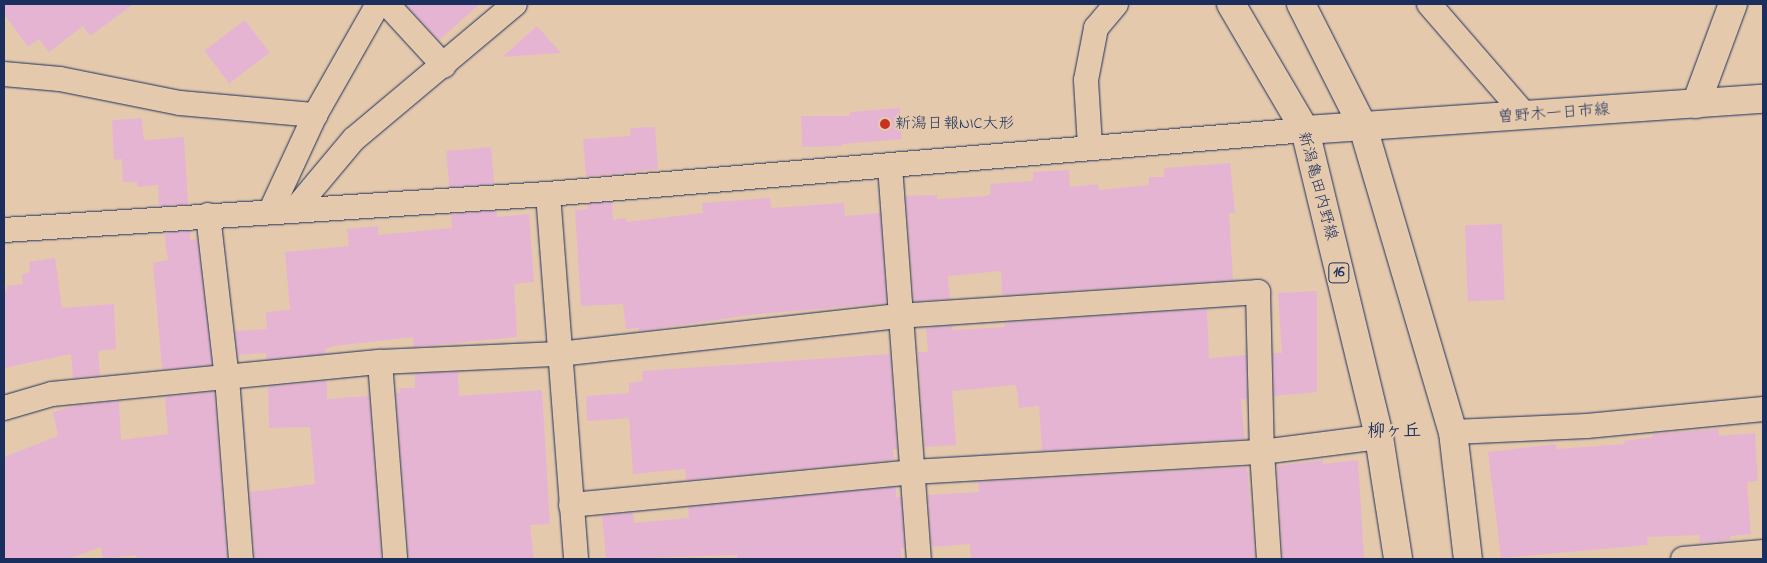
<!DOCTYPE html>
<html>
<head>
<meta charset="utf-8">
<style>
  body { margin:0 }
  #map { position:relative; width:1767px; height:563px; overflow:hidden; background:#e5c9ac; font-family:"Indie Flower","Klee One",sans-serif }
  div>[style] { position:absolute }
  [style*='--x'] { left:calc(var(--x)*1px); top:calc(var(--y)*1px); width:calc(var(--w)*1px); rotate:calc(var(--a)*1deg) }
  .building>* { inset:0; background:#e6b4d3; transform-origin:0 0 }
  .roads { filter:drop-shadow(0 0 1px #1b2f5e) drop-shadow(0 0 1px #1b2f5e) }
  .street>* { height:24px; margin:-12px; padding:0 12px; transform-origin:12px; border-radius:12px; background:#e5c9ac }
  .secondary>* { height:28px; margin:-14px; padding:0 14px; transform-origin:14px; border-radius:14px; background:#e5c9ac }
  .primary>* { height:28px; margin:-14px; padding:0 14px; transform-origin:14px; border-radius:14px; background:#e5c9ac }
  .dots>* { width:14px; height:14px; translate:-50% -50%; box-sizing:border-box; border:2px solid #e5c9ac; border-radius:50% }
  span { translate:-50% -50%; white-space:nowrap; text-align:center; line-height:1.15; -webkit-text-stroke:4px #e5c9ac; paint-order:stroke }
  .shield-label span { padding:1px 4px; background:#e5c9ac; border:1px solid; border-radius:4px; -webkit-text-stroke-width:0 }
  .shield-label { font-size:15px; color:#1b2f5e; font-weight:700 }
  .street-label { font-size:16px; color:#1b2f5e }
  .poi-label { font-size:16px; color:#1b2f5e }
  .left { translate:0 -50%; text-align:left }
  .neighbourhood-label { font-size:18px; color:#1b2f5e; font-weight:700 }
  .frame { position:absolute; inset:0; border:5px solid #1b2f5e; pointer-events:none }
</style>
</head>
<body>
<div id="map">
  <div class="building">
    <div style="clip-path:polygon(4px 4px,134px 4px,90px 36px,83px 26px,49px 52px,39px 39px,28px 47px,4px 14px)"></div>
    <div style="clip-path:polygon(405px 4px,480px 4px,439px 40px)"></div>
    <div style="left:245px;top:20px;width:41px;height:51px;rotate:53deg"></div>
    <div style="clip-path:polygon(537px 26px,561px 53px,502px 57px)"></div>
    <div style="clip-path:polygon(900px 108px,902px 139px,842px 144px,842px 146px,802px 147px,801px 116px,850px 116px,850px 112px)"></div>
    <div style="clip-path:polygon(142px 118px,144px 140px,184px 137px,188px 204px,159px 206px,158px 185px,137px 187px,137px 182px,123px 182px,122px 159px,114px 160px,112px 120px)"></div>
    <div style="clip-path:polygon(655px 127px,658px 169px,586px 177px,583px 139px,631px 136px,630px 128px)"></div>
    <div style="left:491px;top:147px;width:37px;height:45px;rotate:85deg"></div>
    <div style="clip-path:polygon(1230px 163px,1235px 213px,1229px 213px,1233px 280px,1002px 295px,1001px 271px,948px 276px,950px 299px,914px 301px,906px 196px,937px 195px,937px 199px,985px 196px,991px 194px,990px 184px,1033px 181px,1033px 172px,1069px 170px,1070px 187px,1098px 184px,1099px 190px,1149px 185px,1149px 177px,1164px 177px,1164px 168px)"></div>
    <div style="clip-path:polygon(770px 198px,771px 208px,844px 203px,845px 216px,880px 213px,886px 303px,751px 315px,639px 331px,639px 328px,626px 329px,623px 304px,581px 306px,575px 210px,588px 209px,588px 204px,612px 202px,613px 220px,626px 218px,626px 222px,703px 213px,702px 203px)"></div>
    <div style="clip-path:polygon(497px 211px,497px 217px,529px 214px,534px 282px,514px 284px,517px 337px,414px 347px,413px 337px,335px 346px,325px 349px,326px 354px,266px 359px,266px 353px,238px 355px,235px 331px,267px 329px,266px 312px,290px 310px,285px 252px,349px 246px,347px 229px,378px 226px,378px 235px,452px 228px,451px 214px)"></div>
    <div style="left:1502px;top:224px;width:76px;height:37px;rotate:88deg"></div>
    <div style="clip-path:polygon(190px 231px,190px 240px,197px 239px,212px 365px,162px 369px,153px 263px,168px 260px,164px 233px)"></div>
    <div style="clip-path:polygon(55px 258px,62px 308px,114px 304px,116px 349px,98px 351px,100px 375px,73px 378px,71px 354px,4px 368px,4px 292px,7px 291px,7px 286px,23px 284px,22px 274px,30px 272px,29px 262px)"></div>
    <div style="clip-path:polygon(1317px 291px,1317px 392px,1274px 396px,1273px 353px,1282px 353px,1278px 293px)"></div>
    <div style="clip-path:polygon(1207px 309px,1209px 358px,1246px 355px,1247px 399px,1241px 400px,1245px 439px,1042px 451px,1039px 406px,1019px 408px,1016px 385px,952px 391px,956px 445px,925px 447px,918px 352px,928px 352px,926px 328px,952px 326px,953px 330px,1005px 327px,1004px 323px)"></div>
    <div style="clip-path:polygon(890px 354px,897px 449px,893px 449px,894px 460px,686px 480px,685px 469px,633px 474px,629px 418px,587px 421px,586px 396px,629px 393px,629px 383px,643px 381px,642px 371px)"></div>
    <div style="clip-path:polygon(458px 372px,459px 396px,542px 390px,550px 524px,530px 525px,534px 559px,409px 559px,396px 393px,400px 393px,399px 388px,415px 388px,415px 374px)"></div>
    <div style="clip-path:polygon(327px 381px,327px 399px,369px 396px,381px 559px,255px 559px,250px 492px,315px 484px,310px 427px,269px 428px,268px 387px)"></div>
    <div style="clip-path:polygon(214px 392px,227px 559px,136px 559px,136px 555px,103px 559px,101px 547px,68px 559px,4px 559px,4px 457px,58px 436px,53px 412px,75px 406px,119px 401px,121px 440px,168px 434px,165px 397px)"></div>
    <div style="clip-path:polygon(1718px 429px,1719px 436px,1755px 433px,1758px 481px,1747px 482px,1751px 534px,1730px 536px,1730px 540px,1700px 543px,1699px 535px,1647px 537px,1648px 545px,1501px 558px,1488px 452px,1556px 444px,1557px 449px,1625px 444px,1624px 441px,1653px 437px,1652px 434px)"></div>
    <div style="clip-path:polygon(1323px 460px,1323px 464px,1358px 460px,1364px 559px,1283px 559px,1277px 466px)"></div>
    <div style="clip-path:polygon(1247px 467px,1255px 559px,971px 559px,970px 544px,932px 547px,928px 495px,979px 492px,978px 482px)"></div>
    <div style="clip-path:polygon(896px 487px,896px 497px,901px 497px,904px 548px,901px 548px,902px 559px,737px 559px,737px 555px,606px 559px,602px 516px,633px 513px,634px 523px,689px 518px,688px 507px)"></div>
  </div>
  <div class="roads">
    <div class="street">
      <div style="--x:387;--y:4;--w:84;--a:47.4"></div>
      <div style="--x:1429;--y:4;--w:148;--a:49.1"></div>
      <div style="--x:4;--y:74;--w:56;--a:5.1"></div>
      <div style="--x:60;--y:79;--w:122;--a:11.3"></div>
      <div style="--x:180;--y:103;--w:136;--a:5.1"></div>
      <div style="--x:1090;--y:146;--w:66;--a:-93.5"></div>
      <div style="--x:1086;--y:80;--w:53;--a:-79.1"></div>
      <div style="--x:1096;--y:28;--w:31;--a:-50"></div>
      <div style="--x:890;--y:166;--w:394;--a:85.8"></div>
      <div style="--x:548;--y:194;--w:366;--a:85.6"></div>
      <div style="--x:296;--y:208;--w:90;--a:-50"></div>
      <div style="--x:354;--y:139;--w:210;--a:-40"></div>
      <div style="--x:271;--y:210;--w:105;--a:-65.1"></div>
      <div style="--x:315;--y:115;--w:128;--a:-60.4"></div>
      <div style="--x:208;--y:215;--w:164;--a:83.4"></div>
      <div style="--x:227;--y:378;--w:182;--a:85.6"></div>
      <div style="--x:4;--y:230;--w:545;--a:-3.79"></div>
      <div style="--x:548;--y:194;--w:760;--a:-4.83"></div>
      <div style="--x:380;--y:362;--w:198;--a:85.6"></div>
      <div style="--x:4;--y:408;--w:50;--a:-16.3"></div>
      <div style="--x:52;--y:394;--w:330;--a:-5.6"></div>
      <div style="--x:380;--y:362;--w:179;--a:-2.6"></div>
      <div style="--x:559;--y:354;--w:341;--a:-6.4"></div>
      <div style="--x:898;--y:316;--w:361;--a:-3.8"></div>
      <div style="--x:1258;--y:292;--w:160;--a:88.6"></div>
      <div style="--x:1262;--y:452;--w:107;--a:86.3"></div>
      <div style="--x:1453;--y:432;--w:134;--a:-2.6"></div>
      <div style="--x:1587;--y:426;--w:177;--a:-5.5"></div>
      <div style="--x:571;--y:505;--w:343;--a:-5.5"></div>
      <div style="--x:912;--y:472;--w:351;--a:-3.3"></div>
      <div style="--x:1262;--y:452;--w:118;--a:-7.3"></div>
      <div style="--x:1683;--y:559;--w:80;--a:-5"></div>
    </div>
    <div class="secondary">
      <div style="--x:1696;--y:104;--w:107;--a:-69.7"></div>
      <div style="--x:1305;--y:130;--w:459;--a:-3.9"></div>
    </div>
    <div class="primary">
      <div style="--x:1231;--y:4;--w:146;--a:59.6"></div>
      <div style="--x:1305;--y:130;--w:316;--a:76.4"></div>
      <div style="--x:1379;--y:437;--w:123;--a:81.1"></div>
      <div style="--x:1301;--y:4;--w:138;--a:63.2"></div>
      <div style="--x:1363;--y:127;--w:318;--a:73.6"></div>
      <div style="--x:1453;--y:432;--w:128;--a:83.3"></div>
    </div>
  </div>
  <div class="dots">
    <div style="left:885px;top:124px;background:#c8321e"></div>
  </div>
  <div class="shield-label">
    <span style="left:1339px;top:273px">16</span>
  </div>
  <div class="street-label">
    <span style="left:1554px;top:114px;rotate:-4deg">曽野木一日市線</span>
    <span style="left:1317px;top:186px;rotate:75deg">新潟亀田内野線</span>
  </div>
  <div class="poi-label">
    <span class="left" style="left:895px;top:124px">新潟日報NIC大形</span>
  </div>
  <div class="neighbourhood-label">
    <span style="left:1394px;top:432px">柳ヶ丘</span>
  </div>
  <div class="frame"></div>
</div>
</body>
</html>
